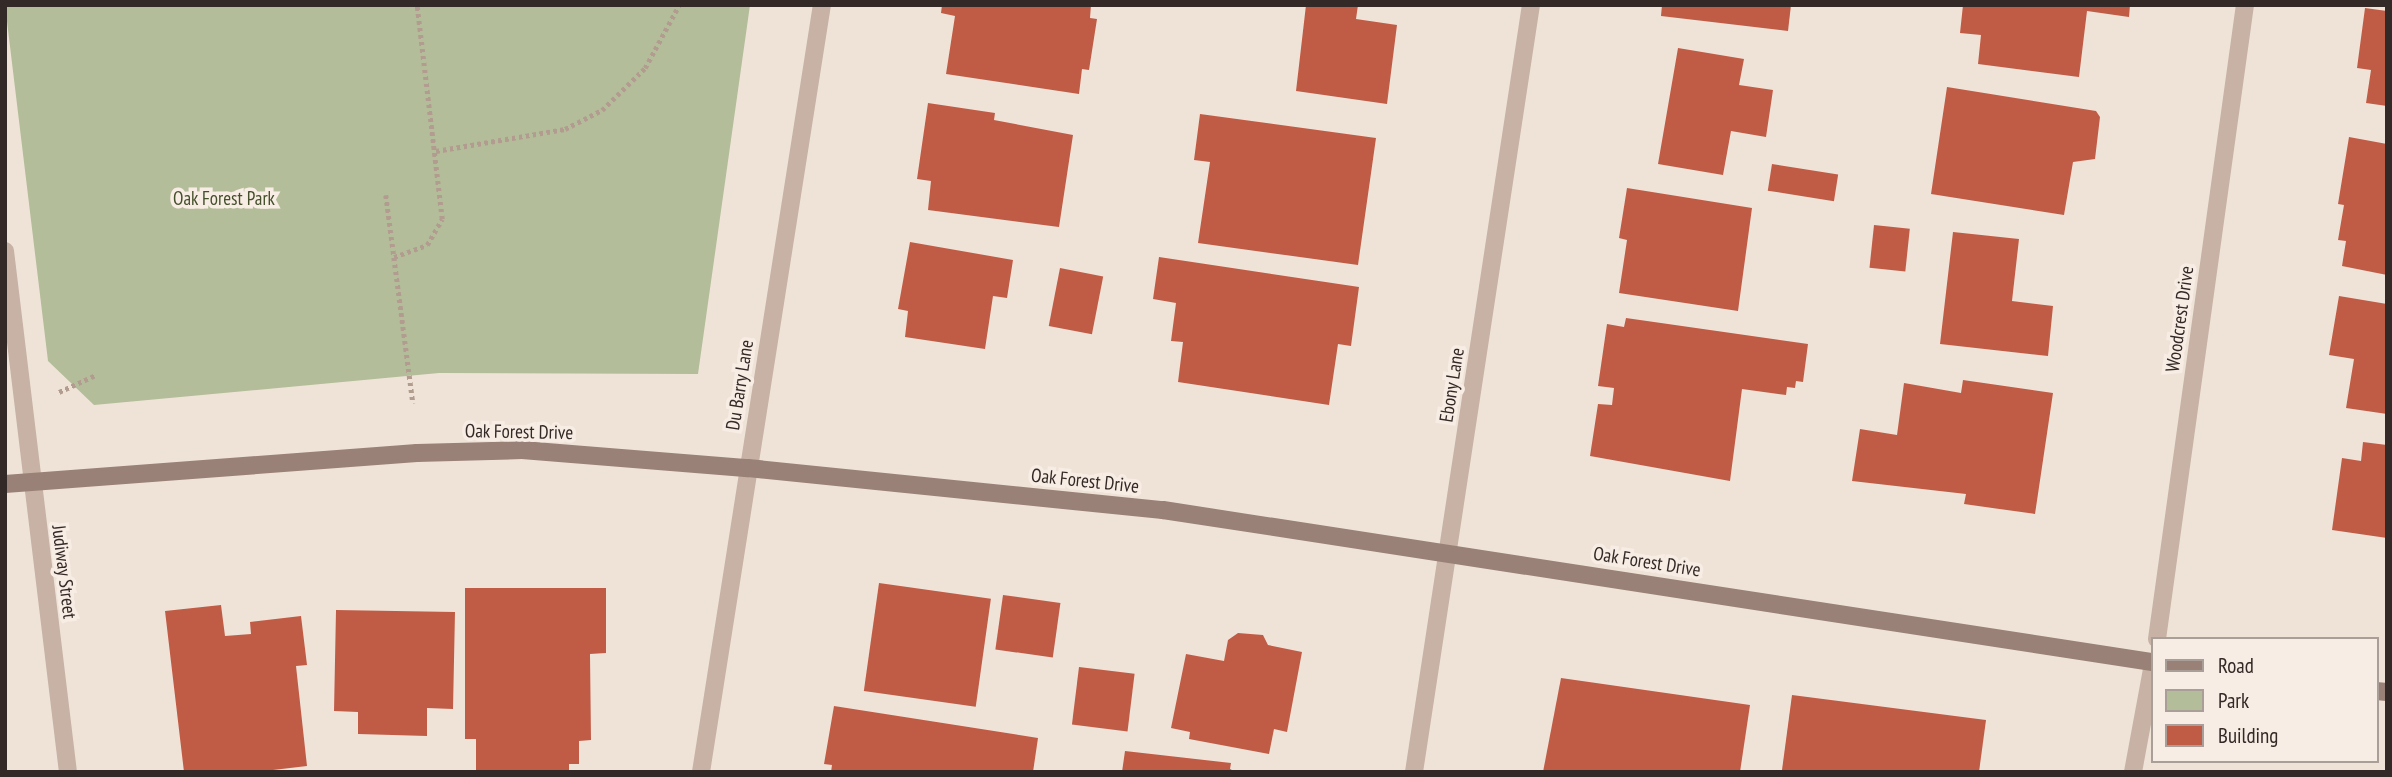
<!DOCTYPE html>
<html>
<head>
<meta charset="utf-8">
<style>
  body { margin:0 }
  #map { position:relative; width:2392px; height:777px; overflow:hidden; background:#efe3d8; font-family:"PT Sans Narrow",sans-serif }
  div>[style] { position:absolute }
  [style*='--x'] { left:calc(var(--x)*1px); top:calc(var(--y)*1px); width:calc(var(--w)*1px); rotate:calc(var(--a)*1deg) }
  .green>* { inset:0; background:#b3bd99 }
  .building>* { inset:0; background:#c05c46; transform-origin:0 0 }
  .path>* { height:4.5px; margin-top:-2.25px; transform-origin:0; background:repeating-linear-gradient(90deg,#b29c8f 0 3.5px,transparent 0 7px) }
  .street>* { height:18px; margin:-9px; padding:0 9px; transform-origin:9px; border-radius:9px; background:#c7b2a5 }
  .secondary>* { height:18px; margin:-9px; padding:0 9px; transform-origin:9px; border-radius:9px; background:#9a8177 }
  span { translate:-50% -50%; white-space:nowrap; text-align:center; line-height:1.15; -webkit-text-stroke:7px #f8ede4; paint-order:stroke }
  .park-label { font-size:19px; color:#44502b }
  .street-label { font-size:19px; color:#332926 }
  .frame { position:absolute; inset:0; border:7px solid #332926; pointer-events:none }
  .legend { position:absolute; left:2151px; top:637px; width:228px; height:126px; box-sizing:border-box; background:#f8ede4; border:2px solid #a99f98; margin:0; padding:9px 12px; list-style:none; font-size:21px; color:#332926 }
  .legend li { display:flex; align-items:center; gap:14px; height:35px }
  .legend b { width:35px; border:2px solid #a99f98 }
</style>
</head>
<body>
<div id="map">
  <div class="green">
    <div style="clip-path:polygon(5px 5px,750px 5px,698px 374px,439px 373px,94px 405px,48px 361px)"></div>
  </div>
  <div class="building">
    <div style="clip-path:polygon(942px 5px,1091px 5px,1090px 18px,1097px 19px,1089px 70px,1082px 69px,1079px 94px,946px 74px,955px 16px,941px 13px)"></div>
    <div style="clip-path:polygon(1306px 5px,1358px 5px,1356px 19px,1397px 25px,1387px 104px,1296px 91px)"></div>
    <div style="clip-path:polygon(1662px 5px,1791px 5px,1788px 31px,1661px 16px)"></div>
    <div style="clip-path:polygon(1963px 5px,2130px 5px,2129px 17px,2087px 11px,2079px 77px,1978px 64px,1981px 35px,1960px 33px)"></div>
    <div style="clip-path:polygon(2365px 8px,2387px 11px,2387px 106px,2366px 103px,2371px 70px,2357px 68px)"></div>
    <div style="clip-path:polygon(1678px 48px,1744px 59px,1739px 85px,1773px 90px,1766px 137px,1731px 131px,1723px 175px,1658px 164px)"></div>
    <div style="clip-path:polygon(1947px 87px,2096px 111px,2100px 117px,2095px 159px,2073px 162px,2064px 215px,1931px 194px)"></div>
    <div style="clip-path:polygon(928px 103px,995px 113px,994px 120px,1073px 135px,1059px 227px,928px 210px,931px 181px,917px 179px)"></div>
    <div style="clip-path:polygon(1200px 114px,1376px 138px,1358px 265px,1198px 243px,1210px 162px,1194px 160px)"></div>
    <div style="clip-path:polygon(2349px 137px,2387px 144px,2387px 275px,2342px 266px,2346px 241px,2338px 240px,2344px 205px,2338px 204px)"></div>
    <div style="left:1772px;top:164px;width:67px;height:27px;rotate:9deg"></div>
    <div style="clip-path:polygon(1627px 188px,1752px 208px,1738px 311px,1619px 293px,1627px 240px,1619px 238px)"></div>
    <div style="left:1874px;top:225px;width:36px;height:43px;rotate:6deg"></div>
    <div style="clip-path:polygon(1953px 232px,2019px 239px,2012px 301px,2053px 306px,2048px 356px,1940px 344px)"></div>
    <div style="clip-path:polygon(910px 242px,1013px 260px,1007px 298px,993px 296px,985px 349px,905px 337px,908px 311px,898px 309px)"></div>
    <div style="clip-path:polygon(1159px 257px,1359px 287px,1351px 346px,1338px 344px,1329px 405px,1178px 382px,1183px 342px,1171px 341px,1176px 303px,1153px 299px)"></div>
    <div style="left:1060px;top:268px;width:44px;height:59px;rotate:11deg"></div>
    <div style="clip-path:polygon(2339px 296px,2387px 304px,2387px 414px,2346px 408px,2354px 359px,2329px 355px)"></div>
    <div style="clip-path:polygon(1626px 318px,1808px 344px,1803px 382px,1796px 381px,1795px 388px,1787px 387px,1786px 395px,1742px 389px,1730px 481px,1590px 456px,1598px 404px,1612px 405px,1614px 388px,1598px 386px,1607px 324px,1624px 327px)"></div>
    <div style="clip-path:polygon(1963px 380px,2053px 393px,2035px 514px,1964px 504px,1966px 494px,1852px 481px,1860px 429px,1897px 435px,1904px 383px,1961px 393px)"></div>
    <div style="clip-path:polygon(2363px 442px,2387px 445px,2387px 538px,2332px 530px,2342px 458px,2361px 461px)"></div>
    <div style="left:879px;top:583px;width:113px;height:109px;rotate:8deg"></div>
    <div style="clip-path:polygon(465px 588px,606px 588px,606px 653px,590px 654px,591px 740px,579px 741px,579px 764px,569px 764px,569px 772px,476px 772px,476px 739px,465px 739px)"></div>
    <div style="left:1003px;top:595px;width:58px;height:55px;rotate:8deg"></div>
    <div style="clip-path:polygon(221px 605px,225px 636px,251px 634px,250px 622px,301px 616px,307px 665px,296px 666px,307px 766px,256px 772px,184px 772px,165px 611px)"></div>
    <div style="clip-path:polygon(336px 610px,455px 612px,453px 709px,427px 708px,427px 736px,358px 734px,358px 712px,334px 711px)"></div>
    <div style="clip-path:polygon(1238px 633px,1263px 635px,1268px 645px,1302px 652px,1287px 732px,1274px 729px,1269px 754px,1189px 739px,1190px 732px,1171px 728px,1186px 654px,1224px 661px,1228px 640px)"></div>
    <div style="left:1079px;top:667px;width:56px;height:58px;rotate:7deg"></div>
    <div style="clip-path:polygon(1561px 678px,1750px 705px,1740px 772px,1543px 772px)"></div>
    <div style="clip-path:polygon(1792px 695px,1986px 720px,1979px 772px,1782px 770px)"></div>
    <div style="clip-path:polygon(834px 706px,1038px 738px,1033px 772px,831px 772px,832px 765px,824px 764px)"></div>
    <div style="clip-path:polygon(1125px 751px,1231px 763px,1230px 769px,1236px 772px,1122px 772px)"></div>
  </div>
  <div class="path">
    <div style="--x:436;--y:151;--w:131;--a:-9.7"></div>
    <div style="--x:565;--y:129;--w:42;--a:-27.2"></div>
    <div style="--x:602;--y:110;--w:60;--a:-44.3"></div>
    <div style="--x:645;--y:68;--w:72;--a:-61.6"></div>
    <div style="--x:386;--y:195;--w:210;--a:82.6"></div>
    <div style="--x:394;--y:257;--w:35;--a:-20"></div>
    <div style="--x:427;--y:245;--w:30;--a:-60"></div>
    <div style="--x:442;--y:219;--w:215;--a:-96.7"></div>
    <div style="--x:59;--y:392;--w:41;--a:-24.7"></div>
  </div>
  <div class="street">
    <div style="--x:5;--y:251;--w:525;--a:83.11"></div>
    <div style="--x:2157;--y:639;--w:640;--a:-82.1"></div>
    <div style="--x:701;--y:772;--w:776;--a:-81.04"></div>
    <div style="--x:1414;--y:772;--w:776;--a:-81.33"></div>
    <div style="--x:2133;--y:772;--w:105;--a:-79.5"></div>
  </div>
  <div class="secondary">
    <div style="--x:5;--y:484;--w:413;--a:-4.3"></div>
    <div style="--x:417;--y:453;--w:105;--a:-1.6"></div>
    <div style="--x:522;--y:450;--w:227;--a:4.6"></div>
    <div style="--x:748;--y:468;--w:417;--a:5.8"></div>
    <div style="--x:1163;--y:510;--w:1001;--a:8.74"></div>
    <div style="--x:2376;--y:691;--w:11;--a:5"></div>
  </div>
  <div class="park-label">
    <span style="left:224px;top:199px">Oak Forest Park</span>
  </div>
  <div class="street-label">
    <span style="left:2180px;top:319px;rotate:-82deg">Woodcrest Drive</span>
    <span style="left:740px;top:385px;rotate:-81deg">Du Barry Lane</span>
    <span style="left:1452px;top:385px;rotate:-81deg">Ebony Lane</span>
    <span style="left:519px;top:432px;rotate:1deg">Oak Forest Drive</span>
    <span style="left:1085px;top:481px;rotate:6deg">Oak Forest Drive</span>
    <span style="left:1647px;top:562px;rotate:9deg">Oak Forest Drive</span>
    <span style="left:64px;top:572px;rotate:83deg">Judiway Street</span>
  </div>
  <div class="frame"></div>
  <ul class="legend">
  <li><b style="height:9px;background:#9a8177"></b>Road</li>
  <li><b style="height:19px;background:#b3bd99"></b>Park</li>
  <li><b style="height:19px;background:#c05c46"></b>Building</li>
  </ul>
</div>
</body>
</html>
